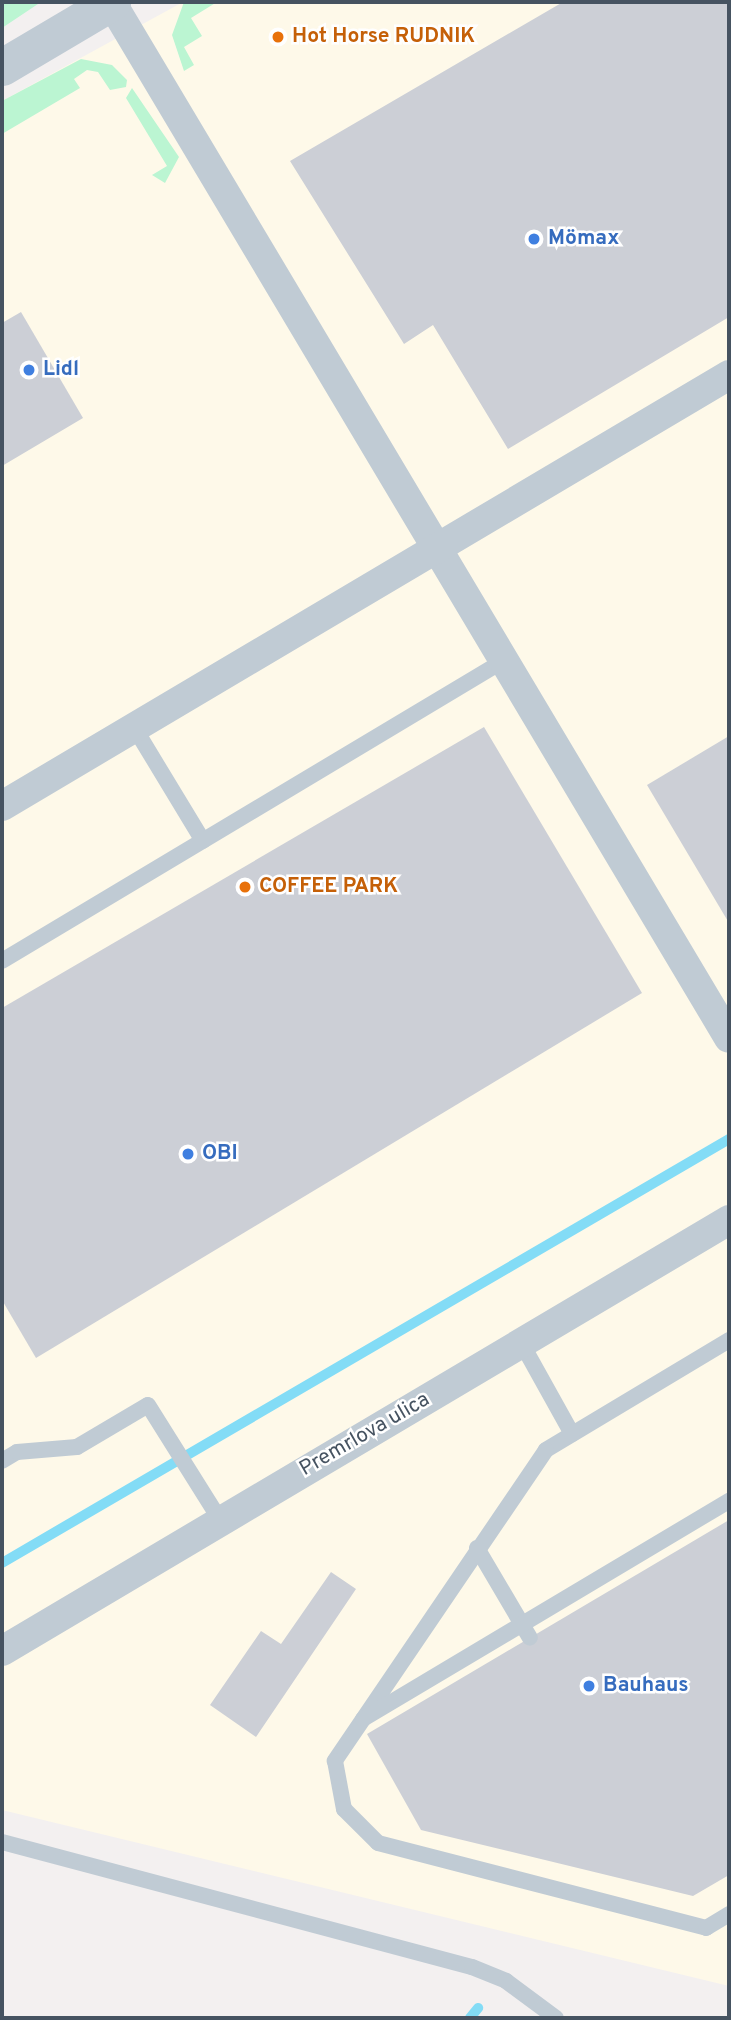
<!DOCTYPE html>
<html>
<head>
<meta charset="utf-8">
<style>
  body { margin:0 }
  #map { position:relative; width:731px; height:2020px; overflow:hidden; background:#f3f0f0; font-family:Overpass,sans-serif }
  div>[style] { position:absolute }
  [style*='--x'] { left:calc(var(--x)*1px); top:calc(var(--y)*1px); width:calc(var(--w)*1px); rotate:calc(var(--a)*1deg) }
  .commercial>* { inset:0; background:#fef9e9 }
  .green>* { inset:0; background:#bbf5d2 }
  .stream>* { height:10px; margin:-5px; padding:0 5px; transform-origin:5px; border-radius:5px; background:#83dcf6 }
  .building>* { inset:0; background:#cccfd6 }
  .service>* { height:16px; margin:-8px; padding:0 8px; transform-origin:8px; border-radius:8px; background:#c0cbd4 }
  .minor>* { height:30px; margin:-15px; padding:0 15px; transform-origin:15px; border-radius:15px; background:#c0cbd4 }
  .tertiary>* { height:37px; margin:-18.5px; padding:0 18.5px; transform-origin:18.5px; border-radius:18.5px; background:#c0cbd4 }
  .dots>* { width:19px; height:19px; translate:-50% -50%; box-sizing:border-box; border:4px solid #fff; border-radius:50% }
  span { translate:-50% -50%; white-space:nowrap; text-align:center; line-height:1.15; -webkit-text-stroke:5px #fff; paint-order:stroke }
  .food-label { font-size:21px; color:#c56008; font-weight:700 }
  .left { translate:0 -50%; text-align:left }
  .shop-label { font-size:21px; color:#366cbe; font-weight:700 }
  .street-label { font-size:21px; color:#465361 }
  .frame { position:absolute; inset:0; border:4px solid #465361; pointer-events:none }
</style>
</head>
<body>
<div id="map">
  <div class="commercial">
    <div style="clip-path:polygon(183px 2px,729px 2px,729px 1986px,2px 1810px,2px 101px)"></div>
  </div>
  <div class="green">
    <div style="clip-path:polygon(2px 2px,41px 2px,2px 28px)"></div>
    <div style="clip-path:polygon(184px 2px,217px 2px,191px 18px,202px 36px,184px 47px,194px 65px,184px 71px,172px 35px)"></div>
    <div style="clip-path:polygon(81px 59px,112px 65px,127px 80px,126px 87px,110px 90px,98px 72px,87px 70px,74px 79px,80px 88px,2px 134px,2px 101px)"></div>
    <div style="clip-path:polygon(132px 88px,179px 157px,165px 183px,152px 175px,167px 166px,126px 98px)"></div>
  </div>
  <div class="stream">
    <div style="--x:2;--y:1563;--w:842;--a:-30.25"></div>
    <div style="--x:470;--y:2018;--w:13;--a:-51"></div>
  </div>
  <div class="building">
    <div style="clip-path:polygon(563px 2px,729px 2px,729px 317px,508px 449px,433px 325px,404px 344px,290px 161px)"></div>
    <div style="clip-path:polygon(21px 312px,83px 418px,2px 466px,2px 323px)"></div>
    <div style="clip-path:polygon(484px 727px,642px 993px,36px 1358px,2px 1300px,2px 1008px)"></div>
    <div style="clip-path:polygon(729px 736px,729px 923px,647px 785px)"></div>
    <div style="clip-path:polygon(729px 1520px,729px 1875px,693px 1896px,421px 1830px,367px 1734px)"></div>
    <div style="clip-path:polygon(331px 1572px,356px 1589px,256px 1737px,210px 1705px,261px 1631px,281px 1644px)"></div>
  </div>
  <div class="service">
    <div style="--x:134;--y:727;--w:133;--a:58.8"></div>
    <div style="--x:2;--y:961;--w:584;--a:-30.91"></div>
    <div style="--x:729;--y:1340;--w:214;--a:149"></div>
    <div style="--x:546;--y:1450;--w:376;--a:124.2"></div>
    <div style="--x:335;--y:1761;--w:49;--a:79.4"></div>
    <div style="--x:344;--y:1809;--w:48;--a:45"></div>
    <div style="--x:378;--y:1843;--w:339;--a:14.5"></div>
    <div style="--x:706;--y:1928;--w:27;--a:-31"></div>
    <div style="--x:522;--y:1344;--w:103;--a:60.9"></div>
    <div style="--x:2;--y:1461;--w:17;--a:-31"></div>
    <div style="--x:17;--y:1452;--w:60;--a:-4.8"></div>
    <div style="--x:77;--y:1447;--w:82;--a:-30.6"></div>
    <div style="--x:148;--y:1405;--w:136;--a:57.9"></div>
    <div style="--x:477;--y:1548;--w:104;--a:59.5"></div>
    <div style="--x:363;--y:1719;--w:426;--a:-30.8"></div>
    <div style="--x:2;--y:1842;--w:486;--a:14.9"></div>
    <div style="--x:472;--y:1967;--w:37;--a:22"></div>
    <div style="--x:506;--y:1981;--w:62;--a:36.5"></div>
  </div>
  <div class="minor">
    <div style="--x:111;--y:2;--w:1206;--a:59.18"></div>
    <div style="--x:2;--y:806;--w:845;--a:-30.66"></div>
    <div style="--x:2;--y:1651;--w:845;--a:-30.66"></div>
  </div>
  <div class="tertiary">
    <div style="--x:2;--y:67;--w:128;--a:-30.6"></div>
  </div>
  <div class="dots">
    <div style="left:278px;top:37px;background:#e8710a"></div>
    <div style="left:534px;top:239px;background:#3f7fe0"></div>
    <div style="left:29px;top:370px;background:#3f7fe0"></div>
    <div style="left:245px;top:887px;background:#e8710a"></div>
    <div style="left:188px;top:1154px;background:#3f7fe0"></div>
    <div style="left:589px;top:1686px;background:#3f7fe0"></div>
  </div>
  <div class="food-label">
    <span class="left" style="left:292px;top:37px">Hot Horse RUDNIK</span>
    <span class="left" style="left:259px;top:887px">COFFEE PARK</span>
  </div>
  <div class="shop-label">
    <span class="left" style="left:548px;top:239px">Mömax</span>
    <span class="left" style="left:43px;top:370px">Lidl</span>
    <span class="left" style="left:202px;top:1154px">OBI</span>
    <span class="left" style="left:603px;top:1686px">Bauhaus</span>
  </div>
  <div class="street-label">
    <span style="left:365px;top:1435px;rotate:-30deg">Premrlova ulica</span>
  </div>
  <div class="frame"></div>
</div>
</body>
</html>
